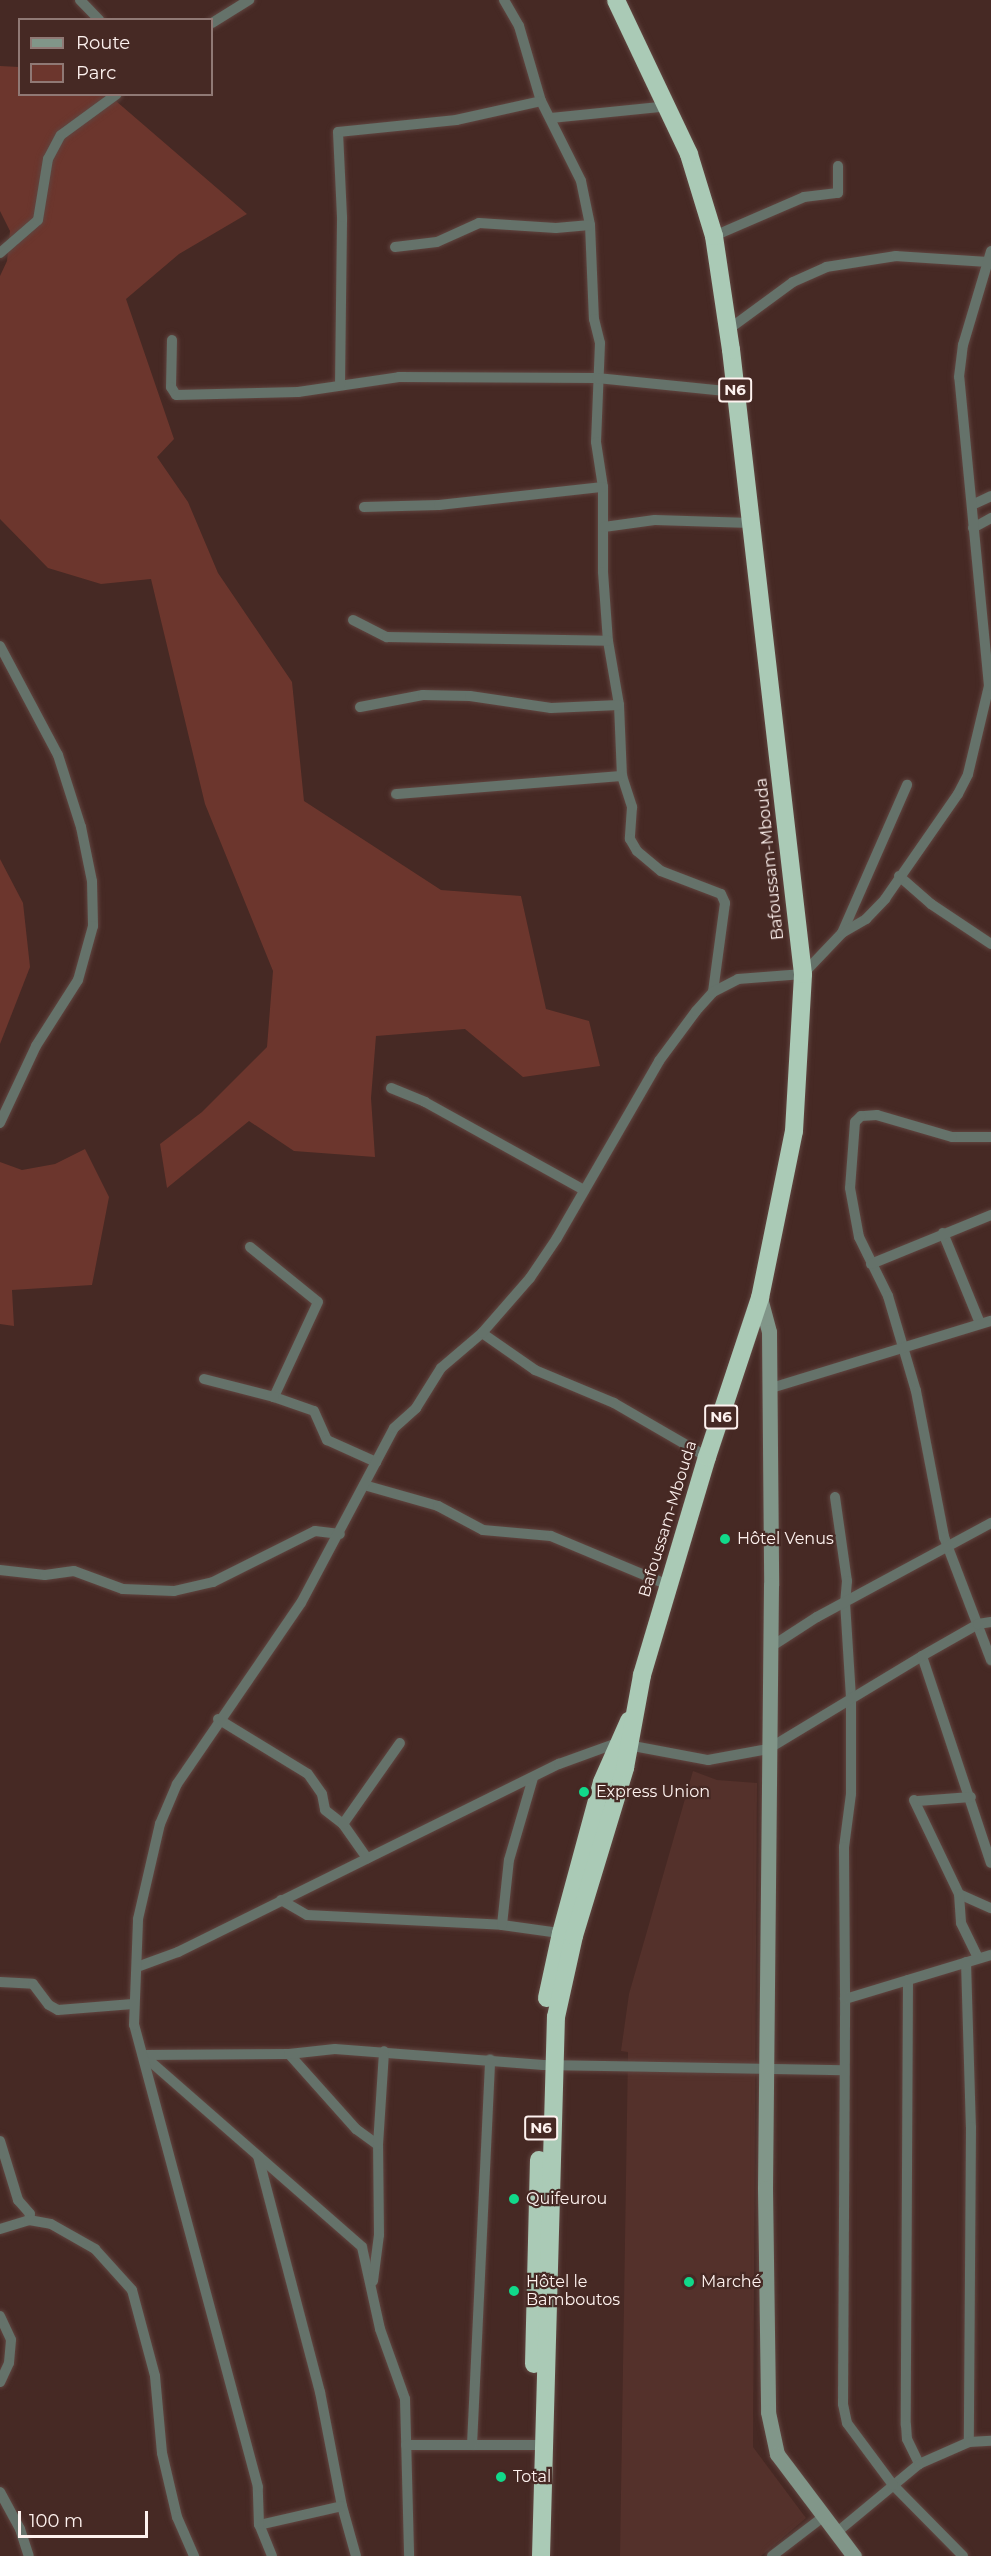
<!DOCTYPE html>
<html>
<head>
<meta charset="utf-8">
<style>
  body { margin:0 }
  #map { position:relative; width:991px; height:2556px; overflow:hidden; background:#462924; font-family:Montserrat,sans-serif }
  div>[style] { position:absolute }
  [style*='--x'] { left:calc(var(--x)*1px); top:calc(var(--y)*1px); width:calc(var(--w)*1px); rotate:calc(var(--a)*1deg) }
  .built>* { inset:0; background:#54312b }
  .green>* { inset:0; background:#6c362d }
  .roads { filter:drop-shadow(0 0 2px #604540) drop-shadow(0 0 2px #604540) }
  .street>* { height:10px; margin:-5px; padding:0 5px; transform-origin:5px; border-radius:5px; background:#65726a }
  .secondary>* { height:15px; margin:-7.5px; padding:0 7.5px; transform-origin:7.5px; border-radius:7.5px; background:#819689 }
  .highway>* { height:18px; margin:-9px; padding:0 9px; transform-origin:9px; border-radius:9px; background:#aacab6 }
  .dots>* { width:16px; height:16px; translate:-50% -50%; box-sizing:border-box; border:3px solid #462924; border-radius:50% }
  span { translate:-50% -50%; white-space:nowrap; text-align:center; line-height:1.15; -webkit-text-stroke:4.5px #462924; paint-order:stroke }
  .shield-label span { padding:2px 4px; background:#462924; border:2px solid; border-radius:4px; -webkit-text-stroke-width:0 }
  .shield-label { font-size:15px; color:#fef2ef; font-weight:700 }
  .street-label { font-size:16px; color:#fef2ef }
  .poi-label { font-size:16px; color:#fef2ef }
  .left { translate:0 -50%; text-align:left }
  .legend { position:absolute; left:18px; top:18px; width:195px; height:78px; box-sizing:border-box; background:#462924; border:2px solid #907975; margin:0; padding:8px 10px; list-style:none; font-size:18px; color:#fef2ef }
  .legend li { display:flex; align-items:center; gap:12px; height:30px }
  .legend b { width:30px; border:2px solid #907975 }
  .scale { position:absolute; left:18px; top:2511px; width:130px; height:27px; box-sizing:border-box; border:3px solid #fef2ef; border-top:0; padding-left:8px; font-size:18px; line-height:21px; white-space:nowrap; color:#fef2ef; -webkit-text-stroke:4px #462924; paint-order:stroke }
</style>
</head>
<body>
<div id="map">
  <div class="built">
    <div style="clip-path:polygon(693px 1771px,717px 1780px,757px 1783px,753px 2447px,806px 2518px,761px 2556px,620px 2556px,628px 2052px,621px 2051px,629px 1994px)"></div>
  </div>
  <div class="green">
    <div style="clip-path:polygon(0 66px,19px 67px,20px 94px,109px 95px,247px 214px,179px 254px,126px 299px,174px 439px,157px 457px,188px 502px,218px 573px,292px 682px,304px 801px,441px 890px,521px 896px,546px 1009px,589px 1021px,600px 1066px,523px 1077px,465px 1029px,376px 1036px,371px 1098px,375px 1157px,294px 1151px,249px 1121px,167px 1188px,160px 1144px,202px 1112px,267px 1047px,273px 971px,205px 804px,151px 579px,101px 584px,48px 568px,0 519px,0 276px,7px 261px,10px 231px,0 211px)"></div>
    <div style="clip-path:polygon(0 859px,23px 903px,30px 967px,0 1044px)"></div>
    <div style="clip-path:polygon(85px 1149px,109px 1197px,92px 1285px,12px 1290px,14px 1326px,0 1324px,0 1162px,22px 1170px,55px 1164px)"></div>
  </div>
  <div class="roads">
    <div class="street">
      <div style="--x:80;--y:0;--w:28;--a:46"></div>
      <div style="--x:504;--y:0;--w:30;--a:60"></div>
      <div style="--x:519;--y:26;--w:78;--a:73.7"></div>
      <div style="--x:541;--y:101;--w:89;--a:63.4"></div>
      <div style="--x:581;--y:181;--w:45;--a:78.4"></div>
      <div style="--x:590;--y:225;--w:94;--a:87.6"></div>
      <div style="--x:594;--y:319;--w:25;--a:76"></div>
      <div style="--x:600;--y:343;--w:99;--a:92.3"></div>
      <div style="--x:596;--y:442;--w:46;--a:81.2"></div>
      <div style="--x:603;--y:487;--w:85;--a:90"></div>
      <div style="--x:603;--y:572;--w:69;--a:85.9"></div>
      <div style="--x:608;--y:641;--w:65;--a:80.2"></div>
      <div style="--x:619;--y:705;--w:71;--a:87.6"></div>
      <div style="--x:622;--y:776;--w:33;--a:72"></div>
      <div style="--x:632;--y:807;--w:32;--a:94"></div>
      <div style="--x:630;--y:839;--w:14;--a:60"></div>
      <div style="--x:637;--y:851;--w:31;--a:40"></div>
      <div style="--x:661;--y:871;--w:64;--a:21"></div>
      <div style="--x:721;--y:894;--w:10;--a:66"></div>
      <div style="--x:725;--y:903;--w:90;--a:97.7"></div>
      <div style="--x:212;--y:23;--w:44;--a:-31.9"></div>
      <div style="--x:551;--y:118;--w:119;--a:-5.8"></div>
      <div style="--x:714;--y:236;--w:98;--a:-23.4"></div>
      <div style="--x:804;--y:197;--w:34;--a:-7"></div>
      <div style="--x:838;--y:193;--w:27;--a:-90"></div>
      <div style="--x:395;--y:247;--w:42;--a:-6.8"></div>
      <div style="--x:437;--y:242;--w:46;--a:-24.3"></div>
      <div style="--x:479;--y:223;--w:77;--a:3.7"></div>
      <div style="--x:556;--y:228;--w:34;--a:-5"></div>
      <div style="--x:0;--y:253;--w:50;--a:-41"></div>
      <div style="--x:38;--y:220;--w:62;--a:-80.7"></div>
      <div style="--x:48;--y:159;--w:27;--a:-62"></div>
      <div style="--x:61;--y:135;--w:69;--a:-36.2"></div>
      <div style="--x:729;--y:329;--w:79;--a:-36.3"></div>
      <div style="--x:793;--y:282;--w:36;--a:-24"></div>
      <div style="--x:826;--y:267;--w:71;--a:-8.9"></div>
      <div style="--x:896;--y:256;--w:91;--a:3.8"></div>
      <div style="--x:172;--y:340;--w:47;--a:91.2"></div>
      <div style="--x:171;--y:387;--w:9;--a:58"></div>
      <div style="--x:176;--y:395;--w:122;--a:-1.4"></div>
      <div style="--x:298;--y:392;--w:102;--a:-8.4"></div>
      <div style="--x:399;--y:377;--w:198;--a:0.3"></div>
      <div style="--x:597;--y:378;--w:139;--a:5.8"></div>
      <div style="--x:340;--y:385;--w:168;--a:-89.3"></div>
      <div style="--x:342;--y:217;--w:85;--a:-92.7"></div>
      <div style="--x:338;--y:132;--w:119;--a:-5.8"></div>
      <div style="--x:456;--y:120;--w:87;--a:-12.6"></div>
      <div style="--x:972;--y:505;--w:21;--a:-25"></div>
      <div style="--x:364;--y:507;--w:75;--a:-1.5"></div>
      <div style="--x:439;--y:505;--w:165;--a:-6.3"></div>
      <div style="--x:604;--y:527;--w:51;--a:-7.8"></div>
      <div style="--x:655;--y:520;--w:96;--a:1.8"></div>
      <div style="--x:973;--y:528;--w:21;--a:-29"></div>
      <div style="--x:353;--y:620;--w:38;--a:27"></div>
      <div style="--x:387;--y:637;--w:221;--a:1"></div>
      <div style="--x:0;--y:646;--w:123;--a:62"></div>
      <div style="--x:58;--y:755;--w:76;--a:72.3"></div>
      <div style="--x:81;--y:827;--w:55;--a:78.5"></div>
      <div style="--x:92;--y:881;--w:45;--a:88.7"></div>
      <div style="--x:93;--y:926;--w:56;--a:105.5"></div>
      <div style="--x:78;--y:980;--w:78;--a:122.5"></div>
      <div style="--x:36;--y:1046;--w:85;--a:115.1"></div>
      <div style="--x:360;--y:707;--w:64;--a:-10.8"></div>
      <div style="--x:423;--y:695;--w:47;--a:1.2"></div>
      <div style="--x:470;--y:696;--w:82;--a:8.4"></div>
      <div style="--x:551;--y:708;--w:68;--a:-2.5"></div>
      <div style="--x:396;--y:794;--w:227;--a:-4.6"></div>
      <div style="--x:899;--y:876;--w:43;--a:41.2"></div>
      <div style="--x:931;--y:904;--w:72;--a:33.7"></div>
      <div style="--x:842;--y:933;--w:162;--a:-66.3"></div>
      <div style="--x:391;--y:1088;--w:37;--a:22"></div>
      <div style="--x:425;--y:1102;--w:182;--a:29"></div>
      <div style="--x:991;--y:1137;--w:39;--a:180"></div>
      <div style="--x:952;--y:1137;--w:78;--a:-163.7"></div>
      <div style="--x:877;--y:1115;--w:16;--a:176"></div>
      <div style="--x:861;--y:1116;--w:8;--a:135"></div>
      <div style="--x:855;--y:1122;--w:66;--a:94.3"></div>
      <div style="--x:850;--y:1188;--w:50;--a:79.6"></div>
      <div style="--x:859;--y:1237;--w:66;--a:63.8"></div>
      <div style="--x:888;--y:1296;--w:99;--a:73.6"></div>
      <div style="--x:916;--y:1391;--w:149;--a:79.1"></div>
      <div style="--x:944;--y:1537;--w:132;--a:69.1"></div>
      <div style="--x:943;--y:1233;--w:97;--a:67.7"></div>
      <div style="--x:250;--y:1247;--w:87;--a:39"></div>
      <div style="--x:318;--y:1302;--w:105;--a:114.9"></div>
      <div style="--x:274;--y:1397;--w:42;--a:19.3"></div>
      <div style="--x:314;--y:1411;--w:32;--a:66"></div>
      <div style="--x:327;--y:1440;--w:54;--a:24.2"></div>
      <div style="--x:871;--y:1264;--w:130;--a:-22.2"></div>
      <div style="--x:482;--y:1333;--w:65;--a:34.9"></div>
      <div style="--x:535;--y:1370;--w:86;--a:22.7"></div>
      <div style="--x:614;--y:1403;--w:108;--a:30.1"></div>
      <div style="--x:204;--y:1379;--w:72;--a:14.4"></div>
      <div style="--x:768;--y:1389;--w:233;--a:-17"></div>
      <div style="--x:364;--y:1485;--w:77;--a:15.8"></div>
      <div style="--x:438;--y:1506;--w:51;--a:28.1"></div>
      <div style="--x:483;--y:1530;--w:68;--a:5"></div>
      <div style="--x:551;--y:1536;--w:127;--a:22.7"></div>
      <div style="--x:835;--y:1497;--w:85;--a:81.9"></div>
      <div style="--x:847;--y:1581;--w:21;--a:95"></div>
      <div style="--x:845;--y:1602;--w:95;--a:86.4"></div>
      <div style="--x:851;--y:1697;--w:97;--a:90"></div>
      <div style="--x:851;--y:1794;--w:53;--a:97.5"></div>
      <div style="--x:844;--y:1847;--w:152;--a:89.6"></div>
      <div style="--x:0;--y:1570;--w:45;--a:6.3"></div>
      <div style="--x:45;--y:1575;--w:29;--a:-8"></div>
      <div style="--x:74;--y:1571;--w:52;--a:20.2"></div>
      <div style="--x:123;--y:1589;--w:51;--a:2.2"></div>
      <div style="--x:174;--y:1591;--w:40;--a:-13"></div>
      <div style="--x:213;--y:1582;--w:114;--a:-26.6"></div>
      <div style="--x:315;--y:1531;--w:25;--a:7"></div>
      <div style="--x:769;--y:1648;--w:57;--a:-32.9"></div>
      <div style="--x:817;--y:1617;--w:198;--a:-28.4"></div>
      <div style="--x:922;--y:1656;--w:218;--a:71.6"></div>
      <div style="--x:218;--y:1719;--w:105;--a:31.4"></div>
      <div style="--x:308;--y:1774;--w:24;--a:55"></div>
      <div style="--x:322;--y:1794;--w:16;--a:79"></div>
      <div style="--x:325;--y:1810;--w:23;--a:38"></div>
      <div style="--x:343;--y:1824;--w:42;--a:54.8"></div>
      <div style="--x:914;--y:1800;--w:104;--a:64.4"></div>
      <div style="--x:959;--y:1894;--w:35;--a:24"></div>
      <div style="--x:918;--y:1801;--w:53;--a:-4.3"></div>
      <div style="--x:343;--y:1824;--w:99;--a:-54.9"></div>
      <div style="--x:959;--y:1894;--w:29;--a:86"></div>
      <div style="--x:961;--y:1923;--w:39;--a:64"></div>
      <div style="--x:281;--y:1900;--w:30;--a:30"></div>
      <div style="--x:307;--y:1915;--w:195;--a:2.9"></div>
      <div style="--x:502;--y:1925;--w:65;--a:8"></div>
      <div style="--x:502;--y:1925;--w:65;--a:-83.9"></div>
      <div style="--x:509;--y:1860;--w:85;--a:-73.7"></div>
      <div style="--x:966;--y:1962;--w:165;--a:88.3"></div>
      <div style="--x:971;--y:2127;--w:315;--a:90.4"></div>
      <div style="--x:137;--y:1967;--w:44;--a:-20.1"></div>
      <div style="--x:178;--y:1952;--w:425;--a:-26.3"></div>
      <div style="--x:559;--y:1764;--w:62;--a:-19.9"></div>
      <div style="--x:617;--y:1743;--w:93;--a:10.6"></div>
      <div style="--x:708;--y:1760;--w:61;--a:-10.4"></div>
      <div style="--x:768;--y:1749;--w:180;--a:-31.1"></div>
      <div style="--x:922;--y:1656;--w:64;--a:-29.7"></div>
      <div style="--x:978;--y:1624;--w:13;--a:-9"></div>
      <div style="--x:908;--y:1980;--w:445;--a:90.3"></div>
      <div style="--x:906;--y:2425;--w:14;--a:86"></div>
      <div style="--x:907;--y:2439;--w:28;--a:64"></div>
      <div style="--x:0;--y:1982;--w:33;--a:3"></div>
      <div style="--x:33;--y:1984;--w:26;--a:53"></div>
      <div style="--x:49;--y:2005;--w:10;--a:29"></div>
      <div style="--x:58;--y:2010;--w:75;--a:-4.6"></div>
      <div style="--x:289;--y:2054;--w:101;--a:48.2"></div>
      <div style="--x:356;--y:2129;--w:27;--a:36"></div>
      <div style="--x:143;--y:2055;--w:146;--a:-0.4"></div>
      <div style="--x:289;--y:2054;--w:46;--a:-6.2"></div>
      <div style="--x:335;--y:2049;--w:209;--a:4.4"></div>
      <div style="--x:543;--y:2065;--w:301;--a:1"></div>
      <div style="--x:143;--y:2055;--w:291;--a:41.2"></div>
      <div style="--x:362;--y:2247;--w:84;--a:77.6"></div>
      <div style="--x:380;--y:2329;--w:74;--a:70.3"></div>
      <div style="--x:405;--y:2399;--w:157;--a:88.5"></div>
      <div style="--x:0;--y:2141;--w:62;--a:73"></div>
      <div style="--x:18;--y:2200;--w:18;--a:49"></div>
      <div style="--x:30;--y:2214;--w:6;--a:99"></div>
      <div style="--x:258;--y:2156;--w:244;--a:75.3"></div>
      <div style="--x:320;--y:2392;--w:116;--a:79.1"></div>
      <div style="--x:342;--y:2506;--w:52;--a:74.4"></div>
      <div style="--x:0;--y:2229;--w:30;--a:-17"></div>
      <div style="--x:29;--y:2220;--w:22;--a:10"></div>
      <div style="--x:51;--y:2224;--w:51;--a:29.6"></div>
      <div style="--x:95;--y:2249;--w:55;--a:47.9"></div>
      <div style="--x:132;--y:2290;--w:89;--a:75"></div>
      <div style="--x:155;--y:2376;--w:77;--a:84.8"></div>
      <div style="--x:162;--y:2453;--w:66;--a:76.8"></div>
      <div style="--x:177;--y:2517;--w:43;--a:66.4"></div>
      <div style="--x:373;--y:2281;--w:46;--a:-82.6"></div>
      <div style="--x:379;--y:2235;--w:90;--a:-90.6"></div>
      <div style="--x:378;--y:2145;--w:94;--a:-86.3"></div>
      <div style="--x:0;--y:2316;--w:26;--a:65"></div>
      <div style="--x:11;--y:2340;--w:23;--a:95"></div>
      <div style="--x:9;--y:2363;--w:21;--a:115"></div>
      <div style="--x:406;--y:2445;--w:138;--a:0"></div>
      <div style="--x:472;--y:2445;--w:386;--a:-87.3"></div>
      <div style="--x:0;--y:2492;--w:42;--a:61.6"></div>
      <div style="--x:20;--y:2529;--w:28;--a:72"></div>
      <div style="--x:259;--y:2525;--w:85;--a:-12.9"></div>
      <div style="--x:836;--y:2533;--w:108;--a:-39.7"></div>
      <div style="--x:919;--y:2464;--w:55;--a:-23.7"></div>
      <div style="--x:969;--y:2442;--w:22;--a:-3"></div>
      <div style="--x:272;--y:2556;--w:35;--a:-112"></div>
      <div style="--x:259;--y:2524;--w:37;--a:-92"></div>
      <div style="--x:258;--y:2487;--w:478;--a:-105"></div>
      <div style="--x:134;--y:2025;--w:106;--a:-87.8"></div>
      <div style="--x:138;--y:1919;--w:98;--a:-77"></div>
      <div style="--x:160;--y:1824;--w:43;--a:-67"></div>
      <div style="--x:177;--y:1784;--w:219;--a:-55.6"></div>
      <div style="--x:301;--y:1603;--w:198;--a:-62"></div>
      <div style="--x:394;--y:1428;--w:30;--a:-42"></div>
      <div style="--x:416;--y:1408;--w:47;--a:-58"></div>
      <div style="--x:441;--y:1368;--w:54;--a:-40.5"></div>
      <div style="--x:482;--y:1333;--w:73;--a:-48.9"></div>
      <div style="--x:530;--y:1278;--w:48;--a:-56"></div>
      <div style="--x:557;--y:1238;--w:204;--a:-60"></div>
      <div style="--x:659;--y:1061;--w:62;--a:-53.5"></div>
      <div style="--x:696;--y:1011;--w:25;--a:-48"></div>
      <div style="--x:713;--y:992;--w:28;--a:-27"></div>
      <div style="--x:738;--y:979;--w:65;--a:-4.4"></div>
      <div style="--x:803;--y:974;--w:57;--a:-46.4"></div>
      <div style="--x:842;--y:933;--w:28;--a:-30"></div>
      <div style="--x:866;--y:919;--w:28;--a:-46"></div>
      <div style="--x:885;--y:899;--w:128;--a:-55.2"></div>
      <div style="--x:958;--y:794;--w:22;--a:-63"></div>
      <div style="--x:968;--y:774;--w:90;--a:-76.6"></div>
      <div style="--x:989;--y:686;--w:310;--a:-95.5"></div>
      <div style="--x:959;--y:377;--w:32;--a:-83"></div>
      <div style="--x:963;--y:345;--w:98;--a:-73.4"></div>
      <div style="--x:772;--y:2556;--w:64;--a:-37.4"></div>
      <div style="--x:963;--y:2556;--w:100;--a:-134.6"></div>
      <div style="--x:893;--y:2485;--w:77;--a:-126.6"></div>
      <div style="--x:847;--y:2423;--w:19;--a:-102"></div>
      <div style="--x:843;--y:2404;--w:405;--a:-89.7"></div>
      <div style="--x:845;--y:1999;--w:152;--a:-16.8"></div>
    </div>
    <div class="secondary">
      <div style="--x:760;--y:1298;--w:35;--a:75"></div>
      <div style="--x:769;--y:1332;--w:253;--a:89.5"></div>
      <div style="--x:771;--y:1585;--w:603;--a:90.57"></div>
      <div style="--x:765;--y:2188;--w:224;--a:89.2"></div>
      <div style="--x:768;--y:2412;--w:43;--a:77.9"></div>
      <div style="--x:777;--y:2454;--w:128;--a:53"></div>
    </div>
    <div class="highway">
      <div style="--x:547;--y:1998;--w:66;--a:-77.8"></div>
      <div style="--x:561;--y:1933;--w:156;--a:-74.8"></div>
      <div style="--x:602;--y:1782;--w:67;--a:-66.1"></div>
      <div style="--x:534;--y:2364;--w:204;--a:-88.6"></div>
      <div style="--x:541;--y:2556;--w:539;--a:-88.41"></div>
      <div style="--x:556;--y:2017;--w:83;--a:-77.5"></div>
      <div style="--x:574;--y:1936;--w:176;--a:-73.1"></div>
      <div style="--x:625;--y:1768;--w:95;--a:-79.6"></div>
      <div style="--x:642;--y:1675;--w:227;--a:-73.4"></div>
      <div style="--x:707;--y:1457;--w:168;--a:-71.6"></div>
      <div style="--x:760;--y:1298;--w:170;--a:-78.5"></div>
      <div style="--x:794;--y:1131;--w:157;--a:-86.7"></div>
      <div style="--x:803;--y:974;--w:628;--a:-96.58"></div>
      <div style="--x:731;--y:350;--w:115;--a:-98.5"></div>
      <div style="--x:714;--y:236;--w:86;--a:-107"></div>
      <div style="--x:689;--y:154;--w:170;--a:-115.4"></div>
    </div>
  </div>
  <div class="dots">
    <div style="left:725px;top:1539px;background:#11d98a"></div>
    <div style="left:584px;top:1792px;background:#11d98a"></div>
    <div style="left:514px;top:2199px;background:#11d98a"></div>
    <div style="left:689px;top:2282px;background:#11d98a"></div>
    <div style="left:514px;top:2291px;background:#11d98a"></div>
    <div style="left:501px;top:2477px;background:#11d98a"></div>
  </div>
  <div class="shield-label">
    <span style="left:735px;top:390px">N6</span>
    <span style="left:721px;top:1417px">N6</span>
    <span style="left:541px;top:2128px">N6</span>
  </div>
  <div class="street-label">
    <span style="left:770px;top:859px;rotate:-96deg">Bafoussam-Mbouda</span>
    <span style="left:668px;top:1519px;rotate:-73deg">Bafoussam-Mbouda</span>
  </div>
  <div class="poi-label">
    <span class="left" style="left:737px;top:1539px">Hôtel Venus</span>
    <span class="left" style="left:596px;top:1792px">Express Union</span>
    <span class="left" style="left:526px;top:2199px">Quifeurou</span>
    <span class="left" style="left:526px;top:2291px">Hôtel le<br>Bamboutos</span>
    <span class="left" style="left:701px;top:2282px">Marché</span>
    <span class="left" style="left:513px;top:2477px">Total</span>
  </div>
  <ul class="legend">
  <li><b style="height:8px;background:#819689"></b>Route</li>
  <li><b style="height:16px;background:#6c362d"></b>Parc</li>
  </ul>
  <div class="scale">100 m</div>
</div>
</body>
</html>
